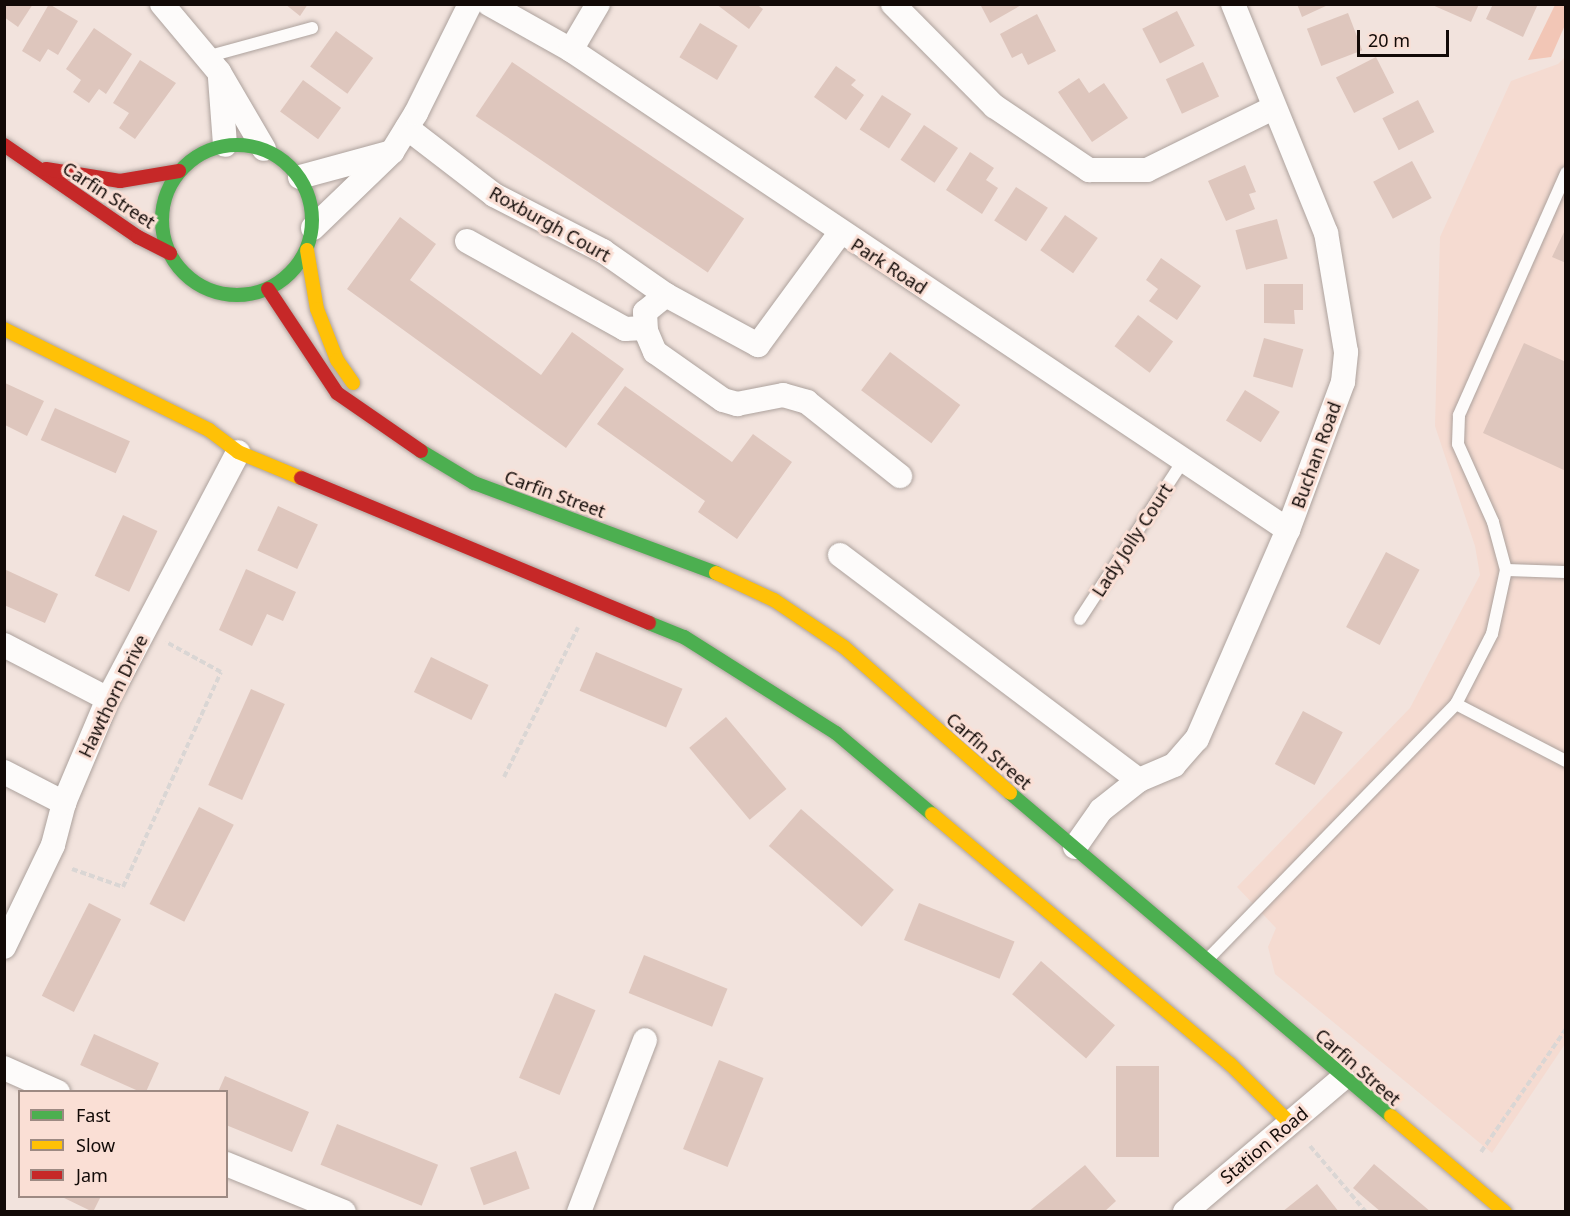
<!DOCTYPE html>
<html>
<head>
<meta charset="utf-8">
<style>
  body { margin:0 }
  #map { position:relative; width:1570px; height:1216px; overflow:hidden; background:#f2e3dd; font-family:"Noto Sans",sans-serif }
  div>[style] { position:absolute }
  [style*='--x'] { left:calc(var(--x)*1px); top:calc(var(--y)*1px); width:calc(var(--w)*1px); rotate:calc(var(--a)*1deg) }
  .built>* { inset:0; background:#f5dbd1 }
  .green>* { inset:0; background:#f2c6b6 }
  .building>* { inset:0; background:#dec6bd; transform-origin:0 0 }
  .path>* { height:4px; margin-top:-2px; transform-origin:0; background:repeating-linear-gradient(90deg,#dad6d4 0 6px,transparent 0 9px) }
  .roads { filter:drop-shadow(0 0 2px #ada29d) drop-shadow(0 0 2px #ada29d) }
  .lane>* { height:12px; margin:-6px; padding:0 6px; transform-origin:6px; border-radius:6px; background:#fdfbfa }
  .street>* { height:24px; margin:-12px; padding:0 12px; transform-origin:12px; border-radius:12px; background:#fdfbfa }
  .fast>* { height:14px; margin:-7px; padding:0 7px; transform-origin:7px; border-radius:7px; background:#4caf50 }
  .fast>.ring { margin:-7px; padding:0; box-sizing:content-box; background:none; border:14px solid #4caf50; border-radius:50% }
  .slow>* { height:14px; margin:-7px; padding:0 7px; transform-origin:7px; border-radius:7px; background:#ffc107 }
  .jam>* { height:14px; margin:-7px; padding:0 7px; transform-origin:7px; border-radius:7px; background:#c62828 }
  span { translate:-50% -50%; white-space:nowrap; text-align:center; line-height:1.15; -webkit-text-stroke:6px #fadfd5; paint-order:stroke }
  .street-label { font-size:18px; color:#120a07 }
  .frame { position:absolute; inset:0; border:6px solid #120a07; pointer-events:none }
  .legend { position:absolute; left:18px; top:1090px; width:210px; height:108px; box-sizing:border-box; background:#fadfd5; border:2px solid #9d8a83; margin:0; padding:8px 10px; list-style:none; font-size:18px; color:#120a07 }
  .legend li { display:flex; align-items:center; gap:12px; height:30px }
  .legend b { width:30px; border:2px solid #9d8a83 }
  .scale { position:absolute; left:1357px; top:30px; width:92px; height:27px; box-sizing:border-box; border:3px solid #120a07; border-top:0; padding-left:8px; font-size:18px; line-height:21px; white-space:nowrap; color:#120a07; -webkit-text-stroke:4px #fadfd5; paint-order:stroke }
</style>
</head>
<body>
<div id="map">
  <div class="built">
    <div style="clip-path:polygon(1565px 57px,1565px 1044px,1492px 1153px,1275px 974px,1268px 947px,1276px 928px,1237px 887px,1410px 708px,1480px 575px,1475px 546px,1435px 426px,1440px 237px,1511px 81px,1558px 64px)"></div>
  </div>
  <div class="green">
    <div style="clip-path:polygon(1555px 5px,1565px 5px,1565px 25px,1551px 57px,1528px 60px)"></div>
  </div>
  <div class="building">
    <div style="clip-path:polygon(4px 4px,33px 4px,18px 27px,4px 17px)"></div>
    <div style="clip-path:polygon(49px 4px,78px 21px,58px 55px,48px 49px,40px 62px,22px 51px)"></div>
    <div style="clip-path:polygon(285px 4px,308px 4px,300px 16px)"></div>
    <div style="clip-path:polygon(716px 4px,756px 4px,763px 9px,749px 29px)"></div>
    <div style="clip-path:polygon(980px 4px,1023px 4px,990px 23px)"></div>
    <div style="clip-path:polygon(1297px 4px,1330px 4px,1302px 17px)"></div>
    <div style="clip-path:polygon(1430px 4px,1479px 4px,1471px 22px)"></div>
    <div style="clip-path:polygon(1493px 4px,1538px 4px,1523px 37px,1486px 19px)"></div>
    <div style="left:1177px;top:11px;width:39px;height:39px;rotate:63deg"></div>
    <div style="left:1348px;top:13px;width:40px;height:44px;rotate:69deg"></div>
    <div style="clip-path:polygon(1037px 14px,1056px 51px,1028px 65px,1022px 53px,1012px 58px,1000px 34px)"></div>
    <div style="left:700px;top:23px;width:44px;height:40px;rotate:31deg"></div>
    <div style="clip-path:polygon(94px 28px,132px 54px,106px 94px,99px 89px,89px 103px,73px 92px,81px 80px,66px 69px)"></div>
    <div style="left:336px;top:31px;width:46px;height:44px;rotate:36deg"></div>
    <div style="left:1376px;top:57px;width:40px;height:45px;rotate:63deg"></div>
    <div style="clip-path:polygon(140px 60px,176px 83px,135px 139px,119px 128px,129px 113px,113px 103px)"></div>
    <div style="left:512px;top:62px;width:280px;height:65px;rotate:34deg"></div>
    <div style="left:1203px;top:62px;width:38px;height:41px;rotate:65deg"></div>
    <div style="clip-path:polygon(836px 66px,856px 80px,851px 85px,864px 95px,846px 120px,814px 97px)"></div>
    <div style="clip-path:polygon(1079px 78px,1089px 93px,1104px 83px,1128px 118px,1092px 142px,1058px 92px)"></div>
    <div style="left:303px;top:80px;width:47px;height:39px;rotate:36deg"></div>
    <div style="left:882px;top:95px;width:35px;height:41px;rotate:33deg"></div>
    <div style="left:1418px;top:100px;width:36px;height:40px;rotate:63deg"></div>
    <div style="left:924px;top:125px;width:41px;height:42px;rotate:34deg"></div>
    <div style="clip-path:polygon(970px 152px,994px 168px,986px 180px,998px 188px,982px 214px,946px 190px)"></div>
    <div style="left:1412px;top:161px;width:42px;height:44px;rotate:62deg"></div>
    <div style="clip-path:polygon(1245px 165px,1256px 192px,1249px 194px,1255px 209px,1226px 221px,1208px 181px)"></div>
    <div style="left:1016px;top:187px;width:38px;height:40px;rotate:33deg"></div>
    <div style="left:1065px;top:215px;width:40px;height:43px;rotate:35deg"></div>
    <div style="clip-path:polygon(400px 217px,436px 244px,410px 280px,541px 375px,572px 332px,624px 369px,566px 448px,347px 289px)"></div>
    <div style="left:1277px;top:219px;width:41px;height:43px;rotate:75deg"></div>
    <div style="clip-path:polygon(1566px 228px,1566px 263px,1552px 257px)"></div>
    <div style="clip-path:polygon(1161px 258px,1201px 286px,1177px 320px,1149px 301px,1158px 289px,1146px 280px)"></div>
    <div style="clip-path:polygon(1264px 284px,1303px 284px,1303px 310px,1294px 310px,1295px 324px,1264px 323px)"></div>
    <div style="left:1138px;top:315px;width:44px;height:39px;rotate:37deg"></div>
    <div style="left:1264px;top:338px;width:41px;height:40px;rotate:16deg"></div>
    <div style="clip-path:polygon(1524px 343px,1566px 362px,1566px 471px,1483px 433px)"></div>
    <div style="left:890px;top:352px;width:88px;height:48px;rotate:37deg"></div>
    <div style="clip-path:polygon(5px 383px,44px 401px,27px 436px,5px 425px)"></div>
    <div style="clip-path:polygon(625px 386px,732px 462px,753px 434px,792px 462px,737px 539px,698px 512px,705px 501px,597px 424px)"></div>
    <div style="left:1245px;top:390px;width:41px;height:36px;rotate:32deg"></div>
    <div style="left:55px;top:408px;width:82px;height:35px;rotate:24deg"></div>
    <div style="left:278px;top:506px;width:44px;height:49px;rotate:25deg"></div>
    <div style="left:123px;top:515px;width:38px;height:67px;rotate:25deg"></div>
    <div style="left:1386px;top:552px;width:38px;height:85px;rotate:28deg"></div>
    <div style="clip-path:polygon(4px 569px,58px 594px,45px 623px,4px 605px)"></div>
    <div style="clip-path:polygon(246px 569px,296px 592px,283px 621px,267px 614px,252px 646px,219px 630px)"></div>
    <div style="left:596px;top:652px;width:94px;height:42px;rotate:23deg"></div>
    <div style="left:431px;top:657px;width:64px;height:39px;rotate:26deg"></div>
    <div style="left:251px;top:689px;width:37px;height:105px;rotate:24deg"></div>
    <div style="left:1303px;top:711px;width:45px;height:60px;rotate:28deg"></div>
    <div style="left:726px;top:717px;width:94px;height:48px;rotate:50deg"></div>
    <div style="left:199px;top:807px;width:39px;height:109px;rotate:27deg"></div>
    <div style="left:801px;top:809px;width:123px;height:49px;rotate:41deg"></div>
    <div style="left:89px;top:903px;width:36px;height:104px;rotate:27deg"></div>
    <div style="left:919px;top:903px;width:103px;height:40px;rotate:22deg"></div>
    <div style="left:644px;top:955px;width:90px;height:41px;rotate:22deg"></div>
    <div style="left:1041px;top:961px;width:98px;height:44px;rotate:41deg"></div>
    <div style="left:555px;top:993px;width:44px;height:92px;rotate:23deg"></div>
    <div style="left:94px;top:1034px;width:71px;height:34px;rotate:24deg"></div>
    <div style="left:719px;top:1060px;width:48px;height:96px;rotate:22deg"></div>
    <div style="left:1116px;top:1066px;width:43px;height:91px"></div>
    <div style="clip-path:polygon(225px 1076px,309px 1112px,292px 1152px,226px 1125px,226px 1092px,218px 1092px)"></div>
    <div style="left:337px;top:1124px;width:109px;height:44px;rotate:22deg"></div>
    <div style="left:516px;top:1151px;width:40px;height:49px;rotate:70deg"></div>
    <div style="clip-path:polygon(1374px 1164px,1431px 1212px,1381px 1212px,1353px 1188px)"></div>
    <div style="clip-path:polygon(1085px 1165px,1116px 1201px,1104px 1212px,1028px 1212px)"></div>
    <div style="clip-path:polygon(1317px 1184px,1339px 1212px,1282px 1212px)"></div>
    <div style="clip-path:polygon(60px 1196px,101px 1196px,93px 1212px)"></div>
  </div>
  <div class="path">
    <div style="--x:504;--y:777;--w:167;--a:-63.7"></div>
    <div style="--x:72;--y:869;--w:54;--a:19.4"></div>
    <div style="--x:123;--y:887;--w:236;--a:-65.5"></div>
    <div style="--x:221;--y:672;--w:63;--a:-151.4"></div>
    <div style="--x:1310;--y:1146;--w:87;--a:49.7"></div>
    <div style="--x:1481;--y:1152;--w:150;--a:-55.4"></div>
  </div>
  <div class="roads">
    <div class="lane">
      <div style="--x:206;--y:57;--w:110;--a:-15.3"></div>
      <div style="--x:1506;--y:570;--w:60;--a:1.9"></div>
      <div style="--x:1080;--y:619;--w:189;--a:-56.9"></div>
      <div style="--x:1456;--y:704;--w:124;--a:27.4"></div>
      <div style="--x:1208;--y:959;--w:356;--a:-45.8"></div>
      <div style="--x:1456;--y:704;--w:79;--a:-62.8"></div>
      <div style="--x:1492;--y:634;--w:66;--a:-77.7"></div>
      <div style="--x:1506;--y:570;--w:50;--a:-105.2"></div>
      <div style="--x:1493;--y:522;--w:85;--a:-114.2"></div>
      <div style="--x:1458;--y:444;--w:29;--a:-88"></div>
      <div style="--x:1459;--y:415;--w:265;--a:-66.1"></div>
    </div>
    <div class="street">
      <div style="--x:162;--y:4;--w:89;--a:50"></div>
      <div style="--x:219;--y:72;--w:89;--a:59.7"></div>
      <div style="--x:489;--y:4;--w:94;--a:29.3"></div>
      <div style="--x:571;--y:50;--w:863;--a:33.8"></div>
      <div style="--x:893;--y:4;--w:144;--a:45.3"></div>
      <div style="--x:994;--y:106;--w:115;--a:34"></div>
      <div style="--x:1089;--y:170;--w:58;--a:0"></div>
      <div style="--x:1147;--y:170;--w:140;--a:-26.2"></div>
      <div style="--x:571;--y:50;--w:53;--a:-59.6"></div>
      <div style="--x:220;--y:78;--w:67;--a:85.7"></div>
      <div style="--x:407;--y:128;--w:110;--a:37.6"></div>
      <div style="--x:494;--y:195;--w:123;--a:27.2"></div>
      <div style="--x:603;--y:251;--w:77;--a:34.9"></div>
      <div style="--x:300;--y:177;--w:95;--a:-15.2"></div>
      <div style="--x:313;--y:228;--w:110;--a:-43.9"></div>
      <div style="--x:392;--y:152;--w:46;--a:-58.4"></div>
      <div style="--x:416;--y:113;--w:122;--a:-63.6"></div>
      <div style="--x:840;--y:233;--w:139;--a:126.2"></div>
      <div style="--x:758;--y:345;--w:105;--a:-151.5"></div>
      <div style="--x:666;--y:295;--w:27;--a:141"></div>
      <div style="--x:645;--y:312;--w:19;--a:87"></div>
      <div style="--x:646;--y:331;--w:23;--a:67"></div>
      <div style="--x:655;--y:352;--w:83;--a:35.2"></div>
      <div style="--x:723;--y:400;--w:15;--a:16"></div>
      <div style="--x:737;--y:404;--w:47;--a:-11.1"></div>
      <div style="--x:783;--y:395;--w:25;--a:16"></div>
      <div style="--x:807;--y:402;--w:119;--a:38.5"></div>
      <div style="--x:467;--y:241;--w:181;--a:29.1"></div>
      <div style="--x:625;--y:329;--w:20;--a:-3"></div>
      <div style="--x:840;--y:555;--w:374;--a:37"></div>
      <div style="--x:4;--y:645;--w:117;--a:27.4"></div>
      <div style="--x:4;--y:772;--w:68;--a:27.3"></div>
      <div style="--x:1075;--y:847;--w:45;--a:-54.9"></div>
      <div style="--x:1101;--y:810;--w:48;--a:-38.3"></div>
      <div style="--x:1139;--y:780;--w:38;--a:-23"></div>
      <div style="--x:1174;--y:765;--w:35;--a:-49"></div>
      <div style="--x:1197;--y:739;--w:228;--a:-66.5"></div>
      <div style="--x:1288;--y:530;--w:158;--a:-69.6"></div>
      <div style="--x:1343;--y:382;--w:30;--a:-84"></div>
      <div style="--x:1346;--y:352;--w:121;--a:-99.5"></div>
      <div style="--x:1326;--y:233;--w:247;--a:-112.1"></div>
      <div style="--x:4;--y:947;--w:113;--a:-64.3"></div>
      <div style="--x:53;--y:845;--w:43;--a:-75.3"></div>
      <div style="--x:64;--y:803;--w:113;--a:-67.1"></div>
      <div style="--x:108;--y:699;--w:279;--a:-62.2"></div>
      <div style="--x:4;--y:1068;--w:59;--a:24"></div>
      <div style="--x:226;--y:1164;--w:127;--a:22.1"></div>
      <div style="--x:579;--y:1212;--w:184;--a:-69"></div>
      <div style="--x:1185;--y:1212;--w:207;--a:-40.3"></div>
    </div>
    <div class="fast">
      <div class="ring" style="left:162px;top:145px;width:136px;height:136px"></div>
      <div style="--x:421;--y:451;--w:62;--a:31.1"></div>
      <div style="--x:474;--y:483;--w:258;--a:20.4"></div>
      <div style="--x:649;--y:623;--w:38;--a:22"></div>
      <div style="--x:684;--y:637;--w:180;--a:32.3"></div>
      <div style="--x:836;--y:733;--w:126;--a:40.2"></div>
      <div style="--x:1010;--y:793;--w:499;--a:40.3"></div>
    </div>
    <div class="slow">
      <div style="--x:307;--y:250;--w:60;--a:80.4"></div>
      <div style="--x:317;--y:309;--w:55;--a:68.6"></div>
      <div style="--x:337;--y:360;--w:28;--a:55"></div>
      <div style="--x:4;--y:329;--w:229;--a:26.2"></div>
      <div style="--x:209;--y:430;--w:36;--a:37"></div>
      <div style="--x:238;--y:452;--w:68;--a:22.4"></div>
      <div style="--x:716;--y:573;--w:64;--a:25"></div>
      <div style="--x:774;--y:600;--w:84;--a:33.9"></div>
      <div style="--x:844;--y:647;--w:221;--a:41.3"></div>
      <div style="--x:932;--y:814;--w:389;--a:40"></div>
      <div style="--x:1230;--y:1064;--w:84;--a:44.5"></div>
      <div style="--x:1391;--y:1116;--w:149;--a:40.1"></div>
    </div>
    <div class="jam">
      <div style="--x:4;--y:145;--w:163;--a:34.5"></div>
      <div style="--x:138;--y:237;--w:36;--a:27"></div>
      <div style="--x:46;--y:169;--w:75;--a:9.2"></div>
      <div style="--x:120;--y:181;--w:60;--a:-9.6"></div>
      <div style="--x:268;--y:289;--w:125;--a:56.4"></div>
      <div style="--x:337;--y:393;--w:102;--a:34.6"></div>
      <div style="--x:301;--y:478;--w:377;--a:22.6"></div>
    </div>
  </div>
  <div class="street-label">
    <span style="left:109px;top:195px;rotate:33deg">Carfin Street</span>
    <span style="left:550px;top:224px;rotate:29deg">Roxburgh Court</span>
    <span style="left:889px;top:266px;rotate:33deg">Park Road</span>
    <span style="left:1316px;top:455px;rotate:-70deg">Buchan Road</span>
    <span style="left:555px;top:494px;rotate:20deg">Carfin Street</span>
    <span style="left:1132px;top:540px;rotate:-57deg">Lady Jolly Court</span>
    <span style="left:113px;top:696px;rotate:-64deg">Hawthorn Drive</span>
    <span style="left:989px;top:751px;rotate:41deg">Carfin Street</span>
    <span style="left:1358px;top:1067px;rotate:41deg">Carfin Street</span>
    <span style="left:1264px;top:1145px;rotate:-40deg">Station Road</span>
  </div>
  <div class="frame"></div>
  <ul class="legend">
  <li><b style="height:8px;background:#4caf50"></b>Fast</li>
  <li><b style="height:8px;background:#ffc107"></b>Slow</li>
  <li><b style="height:8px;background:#c62828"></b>Jam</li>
  </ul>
  <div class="scale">20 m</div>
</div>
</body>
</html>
